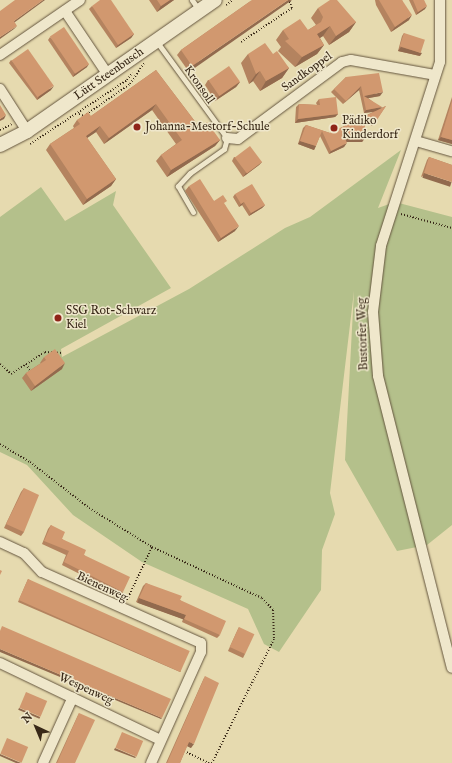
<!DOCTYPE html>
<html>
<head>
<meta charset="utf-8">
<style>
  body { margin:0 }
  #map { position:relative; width:452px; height:763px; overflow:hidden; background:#e6daaf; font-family:"IM FELL English",serif }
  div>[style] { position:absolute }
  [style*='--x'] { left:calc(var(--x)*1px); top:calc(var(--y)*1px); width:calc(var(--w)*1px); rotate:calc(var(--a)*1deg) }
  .green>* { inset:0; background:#b4c08b }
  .path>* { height:2px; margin-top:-1px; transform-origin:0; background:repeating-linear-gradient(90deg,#392918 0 1px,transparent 0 3px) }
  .roads { filter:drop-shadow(0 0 1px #64553e) drop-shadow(0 0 1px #64553e) }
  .lane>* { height:5px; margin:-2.5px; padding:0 2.5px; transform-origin:2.5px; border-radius:2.5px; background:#efe7cb }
  .street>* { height:10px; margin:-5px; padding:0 5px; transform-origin:5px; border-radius:5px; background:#efe7cb }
  .secondary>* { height:14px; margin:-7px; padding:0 7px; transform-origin:7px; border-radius:7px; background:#efe7cb }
  .wall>* { inset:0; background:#b4835f }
  .shaded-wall>* { inset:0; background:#926a4e; transform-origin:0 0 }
  .building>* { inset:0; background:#d1986f; transform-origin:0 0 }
  .dots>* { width:11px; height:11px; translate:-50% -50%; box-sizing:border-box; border:2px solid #efe7cb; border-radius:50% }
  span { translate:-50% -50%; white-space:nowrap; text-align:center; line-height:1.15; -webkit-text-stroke:3px #efe7cb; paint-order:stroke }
  .street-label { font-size:12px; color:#392918 }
  .poi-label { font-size:12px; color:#392918 }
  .left { translate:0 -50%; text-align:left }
  .north { position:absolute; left:16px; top:707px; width:40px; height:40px; -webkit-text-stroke:3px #efe7cb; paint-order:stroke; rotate:316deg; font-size:11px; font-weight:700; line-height:16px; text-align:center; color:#392918 }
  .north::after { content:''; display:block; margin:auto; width:14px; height:18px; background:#392918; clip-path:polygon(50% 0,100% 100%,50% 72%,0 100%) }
</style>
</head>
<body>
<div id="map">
  <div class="green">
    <div style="clip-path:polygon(401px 150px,378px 208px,395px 202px,452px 217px,452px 525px,427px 545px,397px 551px,345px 460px,354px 291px,330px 493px,335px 514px,322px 550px,321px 590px,279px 652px,264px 644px,248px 609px,142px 562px,73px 515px,27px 465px,0 452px,0 217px,41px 187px,65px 221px,116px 191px,113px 205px,171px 288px,61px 349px,62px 357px,189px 289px,285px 228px,310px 217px)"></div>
  </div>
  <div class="path">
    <div style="--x:226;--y:5;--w:9;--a:-36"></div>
    <div style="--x:241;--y:42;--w:61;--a:-33.7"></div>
    <div style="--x:292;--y:8;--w:9;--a:-111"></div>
    <div style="--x:79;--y:114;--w:5;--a:22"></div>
    <div style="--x:84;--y:116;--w:56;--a:-34.8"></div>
    <div style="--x:130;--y:84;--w:25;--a:-56"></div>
    <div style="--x:0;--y:130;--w:13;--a:-27"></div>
    <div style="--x:30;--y:144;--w:116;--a:-33.4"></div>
    <div style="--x:127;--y:80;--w:9;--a:-54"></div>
    <div style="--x:401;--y:214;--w:53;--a:15.4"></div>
    <div style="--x:0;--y:364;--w:15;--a:42"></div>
    <div style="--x:11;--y:374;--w:40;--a:-32.9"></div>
    <div style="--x:45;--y:352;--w:18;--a:3"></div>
    <div style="--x:26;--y:364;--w:9;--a:58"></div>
    <div style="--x:0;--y:444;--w:35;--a:31"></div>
    <div style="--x:30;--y:462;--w:75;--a:37.9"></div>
    <div style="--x:89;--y:508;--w:74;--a:31.8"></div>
    <div style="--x:152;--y:547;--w:121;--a:24.9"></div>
    <div style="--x:262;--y:598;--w:16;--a:47"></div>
    <div style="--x:273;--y:610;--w:29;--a:88"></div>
    <div style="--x:274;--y:639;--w:139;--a:116.6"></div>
    <div style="--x:127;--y:600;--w:59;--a:-64.7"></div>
    <div style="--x:184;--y:751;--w:28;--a:26"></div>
  </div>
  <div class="roads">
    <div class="lane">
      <div style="--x:192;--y:0;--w:12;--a:55"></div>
      <div style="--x:157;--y:42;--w:119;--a:53.9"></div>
      <div style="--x:227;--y:138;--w:11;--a:105"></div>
      <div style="--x:224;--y:149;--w:42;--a:144.8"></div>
      <div style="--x:190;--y:173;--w:18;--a:133"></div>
      <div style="--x:178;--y:186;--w:30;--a:60"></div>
    </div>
    <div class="street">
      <div style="--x:440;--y:0;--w:62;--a:90"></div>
      <div style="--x:440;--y:62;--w:193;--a:107.8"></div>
      <div style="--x:381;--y:246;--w:66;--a:96.9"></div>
      <div style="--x:373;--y:312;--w:64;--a:85.5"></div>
      <div style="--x:378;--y:376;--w:301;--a:75.8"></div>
      <div style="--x:65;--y:11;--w:77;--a:56.1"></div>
      <div style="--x:0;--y:55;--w:97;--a:-34.5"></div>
      <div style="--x:0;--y:89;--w:50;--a:57.3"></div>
      <div style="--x:227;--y:138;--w:11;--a:5"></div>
      <div style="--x:238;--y:139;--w:129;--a:-36.5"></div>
      <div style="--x:342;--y:62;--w:9;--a:-13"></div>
      <div style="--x:351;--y:60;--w:85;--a:10.1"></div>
      <div style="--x:416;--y:141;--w:37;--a:16"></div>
      <div style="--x:0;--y:542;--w:26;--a:25"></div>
      <div style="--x:24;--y:553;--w:26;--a:47"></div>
      <div style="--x:42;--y:572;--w:174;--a:24.1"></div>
      <div style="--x:201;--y:643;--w:9;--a:90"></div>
      <div style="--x:201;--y:652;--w:122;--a:114.2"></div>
      <div style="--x:0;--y:663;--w:178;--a:25.6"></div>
      <div style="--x:43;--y:763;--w:72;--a:-65.6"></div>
    </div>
    <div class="secondary">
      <div style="--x:0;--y:145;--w:30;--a:-27"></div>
      <div style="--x:27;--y:131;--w:229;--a:-34.9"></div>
    </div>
  </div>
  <div class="wall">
    <div style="clip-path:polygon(149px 0,174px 0,157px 12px)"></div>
    <div style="clip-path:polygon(252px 0,189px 72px,177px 55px,181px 50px)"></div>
    <div style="clip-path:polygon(375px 0,402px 0,409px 20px,391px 32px,376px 5px)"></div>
    <div style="clip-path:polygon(409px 0,424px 0,425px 9px,416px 15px)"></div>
    <div style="clip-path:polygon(92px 6px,134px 34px,131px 38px,116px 48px,89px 9px)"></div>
    <div style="clip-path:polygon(318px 8px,356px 22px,349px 32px,329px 45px,323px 36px,320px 38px,324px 45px,317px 54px,295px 67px,278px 51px,281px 47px,276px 40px,283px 30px,308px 30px,316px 25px,311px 18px)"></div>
    <div style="clip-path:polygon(404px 33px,420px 56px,398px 51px,402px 36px)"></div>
    <div style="clip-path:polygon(50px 37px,87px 67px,73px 77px,48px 40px)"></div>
    <div style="clip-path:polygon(248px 54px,273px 54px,289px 68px,282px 78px,260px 91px,253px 81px,249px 84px,241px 63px)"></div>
    <div style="clip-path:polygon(11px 60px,51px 90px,37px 100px,9px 63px)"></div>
    <div style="clip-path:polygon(156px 70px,200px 128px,220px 140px,215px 146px,167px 177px,156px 161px,161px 155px,176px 144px,152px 110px,104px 144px,96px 132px,87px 138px,116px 179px,111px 186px,83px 205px,46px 150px,50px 144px,74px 128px,73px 126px,77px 120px,91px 116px)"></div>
    <div style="clip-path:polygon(346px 77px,380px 96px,368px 98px,381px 108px,386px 106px,372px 126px,365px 121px,365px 138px,362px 142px,346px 142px,344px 147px,329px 154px,320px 136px,314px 150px,298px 144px,303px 128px,306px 125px,330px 133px,373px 112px,364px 113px,359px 90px,343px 104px,331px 92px)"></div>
    <div style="clip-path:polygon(208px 80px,240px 82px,236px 87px,215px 101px,205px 85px)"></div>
    <div style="clip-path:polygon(452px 97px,452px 144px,438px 140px)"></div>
    <div style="clip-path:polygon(319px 99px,338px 114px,335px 117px,295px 123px,296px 107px,299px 104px,317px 105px,316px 103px)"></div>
    <div style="clip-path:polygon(234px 157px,262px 162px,259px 165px,243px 177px,232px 161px)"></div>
    <div style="clip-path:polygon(429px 157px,452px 165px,421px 177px,427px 160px)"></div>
    <div style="clip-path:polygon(189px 186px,214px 201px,225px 205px,235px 231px,218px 242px,185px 191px)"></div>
    <div style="clip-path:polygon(235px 194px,265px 205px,262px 208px,249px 216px,242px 205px,239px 207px,233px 197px)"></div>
    <div style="clip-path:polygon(44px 357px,62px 369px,31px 391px,22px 378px,26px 373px,41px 363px,40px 363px)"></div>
    <div style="clip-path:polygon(24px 488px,24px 532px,21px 536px,4px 528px,21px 492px)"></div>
    <div style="clip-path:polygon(51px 525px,62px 539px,84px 555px,123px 592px,121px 595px,62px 565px,66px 555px,42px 544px,48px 529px)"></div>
    <div style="clip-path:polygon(28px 579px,181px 671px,180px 672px,18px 602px)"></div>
    <div style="clip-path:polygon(146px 583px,180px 600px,220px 635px,217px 638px,182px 622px,183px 619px,136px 602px,143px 586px)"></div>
    <div style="clip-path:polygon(239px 627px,245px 654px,243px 658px,228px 651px,237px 631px)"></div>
    <div style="clip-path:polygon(205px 676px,191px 748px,187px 746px,180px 763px,166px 763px,203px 680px)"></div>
    <div style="clip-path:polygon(79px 713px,75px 763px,56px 763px,78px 715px)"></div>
  </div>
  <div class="shaded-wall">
    <div style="clip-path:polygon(43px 0,45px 0,11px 25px,14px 21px)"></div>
    <div style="clip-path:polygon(170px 0,174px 0,157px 12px,161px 6px)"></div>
    <div style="clip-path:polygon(288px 0,292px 0,189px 72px,192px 66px)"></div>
    <div style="clip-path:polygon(427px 6px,425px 9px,416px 15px,418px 12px)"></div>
    <div style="clip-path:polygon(412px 15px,409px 20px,391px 32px,395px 27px)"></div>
    <div style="clip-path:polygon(356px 22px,349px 32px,329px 45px,336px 36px)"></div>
    <div style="clip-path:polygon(17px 26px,14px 29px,0 39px,0 37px)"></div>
    <div style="clip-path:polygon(330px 26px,323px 36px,310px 44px,317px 34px)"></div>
    <div style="clip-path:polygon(134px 34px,131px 38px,116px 48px,118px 45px)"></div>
    <div style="clip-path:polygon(324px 45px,317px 54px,295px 67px,302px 57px)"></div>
    <div style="clip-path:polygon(401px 47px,422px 53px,420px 56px,398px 51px)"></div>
    <div style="clip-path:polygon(89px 64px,87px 67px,73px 77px,75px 73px)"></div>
    <div style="clip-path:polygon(289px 68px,282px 78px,260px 91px,266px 81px)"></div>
    <div style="clip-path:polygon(260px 71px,253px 81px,249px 84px,256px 74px)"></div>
    <div style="clip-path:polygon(240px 82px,236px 87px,215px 101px,219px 96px)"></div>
    <div style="clip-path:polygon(54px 86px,51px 90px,37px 100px,39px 96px)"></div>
    <div style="clip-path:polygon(361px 86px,359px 90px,343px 104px)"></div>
    <div style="clip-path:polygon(383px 92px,380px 96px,364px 99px,364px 96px)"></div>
    <div style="clip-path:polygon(156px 104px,152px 110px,104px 144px,109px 138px)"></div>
    <div style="clip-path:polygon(382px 107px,379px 111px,364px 113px,366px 110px)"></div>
    <div style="clip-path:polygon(338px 114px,335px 117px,295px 123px,298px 119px)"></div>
    <div style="clip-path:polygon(6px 115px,4px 119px,0 121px,0 119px)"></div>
    <div style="clip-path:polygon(100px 126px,96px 132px,81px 142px,86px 136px)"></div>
    <div style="clip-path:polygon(441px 137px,452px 140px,452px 144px,438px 140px)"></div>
    <div style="clip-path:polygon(345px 138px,365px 138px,362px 142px,342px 142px)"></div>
    <div style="clip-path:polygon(220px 140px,215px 146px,167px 177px,171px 170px)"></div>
    <div style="clip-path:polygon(300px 141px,316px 146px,314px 150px,298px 144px)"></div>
    <div style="clip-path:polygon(347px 143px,344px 147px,329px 154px,331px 151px)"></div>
    <div style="clip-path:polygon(262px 162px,259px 165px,243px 177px,246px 173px)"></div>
    <div style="left:424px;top:173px;width:29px;height:5px;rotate:18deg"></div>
    <div style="clip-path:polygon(116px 179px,111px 186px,83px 205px,87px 199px)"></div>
    <div style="clip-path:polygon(244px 202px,242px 205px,239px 207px,241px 204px)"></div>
    <div style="clip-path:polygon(265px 205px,262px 208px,249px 216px,251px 213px)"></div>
    <div style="clip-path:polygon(239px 226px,235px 231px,218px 242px,221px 238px)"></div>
    <div style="clip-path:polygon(65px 363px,62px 369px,31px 391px,35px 386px)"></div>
    <div style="left:139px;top:598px;width:50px;height:5px;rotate:20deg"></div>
    <div style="clip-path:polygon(0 649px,162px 718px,161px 719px,0 652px)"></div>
    <div style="left:19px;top:708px;width:23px;height:2px;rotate:23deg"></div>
    <div style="clip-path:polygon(189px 742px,194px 744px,191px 748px,187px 746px)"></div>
    <div style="clip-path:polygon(115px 748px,136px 757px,135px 758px,114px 750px)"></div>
    <div style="clip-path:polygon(0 754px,21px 763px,16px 763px,0 756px)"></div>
  </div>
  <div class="building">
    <div style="clip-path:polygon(15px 0,43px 0,14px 21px,17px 26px,0 37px,0 11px)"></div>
    <div style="clip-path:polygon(100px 0,111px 0,134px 34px,118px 45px,92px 6px)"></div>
    <div style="clip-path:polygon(157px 0,170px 0,161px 6px)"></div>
    <div style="clip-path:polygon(252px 0,288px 0,192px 66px,181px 50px)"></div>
    <div style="clip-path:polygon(330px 0,337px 0,356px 22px,336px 36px,330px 26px,317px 34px,324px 45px,302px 57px,285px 41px,289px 39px,283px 30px,300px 19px,308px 30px,321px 22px,323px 17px,318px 8px)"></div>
    <div style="clip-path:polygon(379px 0,402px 0,412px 15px,395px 27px)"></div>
    <div style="clip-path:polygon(413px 0,424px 0,427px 6px,418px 12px)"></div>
    <div style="left:64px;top:27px;width:45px;height:17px;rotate:56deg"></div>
    <div style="left:404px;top:33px;width:22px;height:14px;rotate:18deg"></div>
    <div style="clip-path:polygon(265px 43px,273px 54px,277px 51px,289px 68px,266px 81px,260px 71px,256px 74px,248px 54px)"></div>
    <div style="left:28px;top:49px;width:45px;height:20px;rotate:55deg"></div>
    <div style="left:229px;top:66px;width:19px;height:25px;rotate:55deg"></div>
    <div style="clip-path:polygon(156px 70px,200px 128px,207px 122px,220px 140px,171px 170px,161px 155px,182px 140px,156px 104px,109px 138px,100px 126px,86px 136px,116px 179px,87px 199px,50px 144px,80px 124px,77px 120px,88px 112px,91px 116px)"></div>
    <div style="clip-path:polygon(379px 73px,383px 92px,364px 96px,382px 107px,366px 110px,361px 86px,346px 101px,334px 89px,346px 77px)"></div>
    <div style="clip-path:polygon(336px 97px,338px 114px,298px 119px,299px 104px,320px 105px,319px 99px)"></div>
    <div style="clip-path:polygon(452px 101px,452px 140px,441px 137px)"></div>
    <div style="clip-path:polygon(0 105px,6px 115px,0 119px)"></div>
    <div style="clip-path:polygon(386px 106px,375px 123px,365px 116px,365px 138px,345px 138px,347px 143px,331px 151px,322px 131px,316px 146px,300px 141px,306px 125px,330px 133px)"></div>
    <div style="left:250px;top:146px;width:20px;height:19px;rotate:53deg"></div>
    <div style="clip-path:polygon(429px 157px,452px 165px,452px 182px,424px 173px)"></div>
    <div style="clip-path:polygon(200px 179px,214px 201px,223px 195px,227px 201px,224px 203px,239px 226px,221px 238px,189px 186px)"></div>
    <div style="clip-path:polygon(252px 184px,265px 205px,251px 213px,244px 202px,241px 204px,235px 194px)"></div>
    <div style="clip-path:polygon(55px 349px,65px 363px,35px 386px,26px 373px,46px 360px,44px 357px)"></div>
    <div style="clip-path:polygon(24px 488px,39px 495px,24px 532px,6px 524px)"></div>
    <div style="clip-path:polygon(51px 525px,65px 532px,62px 539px,86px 550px,84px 555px,130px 577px,123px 592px,64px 562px,69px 551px,44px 541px)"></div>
    <div style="clip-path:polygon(0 570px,2px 571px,0 575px)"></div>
    <div style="left:28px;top:579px;width:177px;height:23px;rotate:24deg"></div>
    <div style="clip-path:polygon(146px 583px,182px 596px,180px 600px,226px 621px,220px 635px,184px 619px,186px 615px,139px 598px)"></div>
    <div style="clip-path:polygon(2px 626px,171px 699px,162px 718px,0 649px,0 631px)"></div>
    <div style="left:239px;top:627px;width:17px;height:22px;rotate:25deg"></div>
    <div style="clip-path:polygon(205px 676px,219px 683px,194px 744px,189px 742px,180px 763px,167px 763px)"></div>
    <div style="left:26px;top:692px;width:23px;height:17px;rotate:23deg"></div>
    <div style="clip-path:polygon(79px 713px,95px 720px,75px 763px,57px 763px)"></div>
    <div style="left:122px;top:732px;width:23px;height:17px;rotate:23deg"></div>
    <div style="left:7px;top:738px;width:23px;height:17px;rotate:23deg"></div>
  </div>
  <div class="dots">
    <div style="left:137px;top:127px;background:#8f2418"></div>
    <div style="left:334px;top:128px;background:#8f2418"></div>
    <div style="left:58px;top:318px;background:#8f2418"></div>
  </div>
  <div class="street-label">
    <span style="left:307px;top:72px;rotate:-36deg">Sandkoppel</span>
    <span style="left:109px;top:74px;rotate:-35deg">Lütt Steenbusch</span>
    <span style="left:199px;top:85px;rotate:55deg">Kronsoll</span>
    <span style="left:363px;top:334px;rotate:-92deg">Bustorfer Weg</span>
    <span style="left:102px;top:587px;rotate:25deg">Bienenweg</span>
    <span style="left:86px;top:689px;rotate:25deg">Wespenweg</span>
  </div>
  <div class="poi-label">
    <span class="left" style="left:342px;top:128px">Pädiko<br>Kinderdorf</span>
    <span class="left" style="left:145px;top:127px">Johanna-Mestorf-Schule</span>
    <span class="left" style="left:66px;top:318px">SSG Rot-Schwarz<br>Kiel</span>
  </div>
  <div class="north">N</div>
</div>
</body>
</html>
